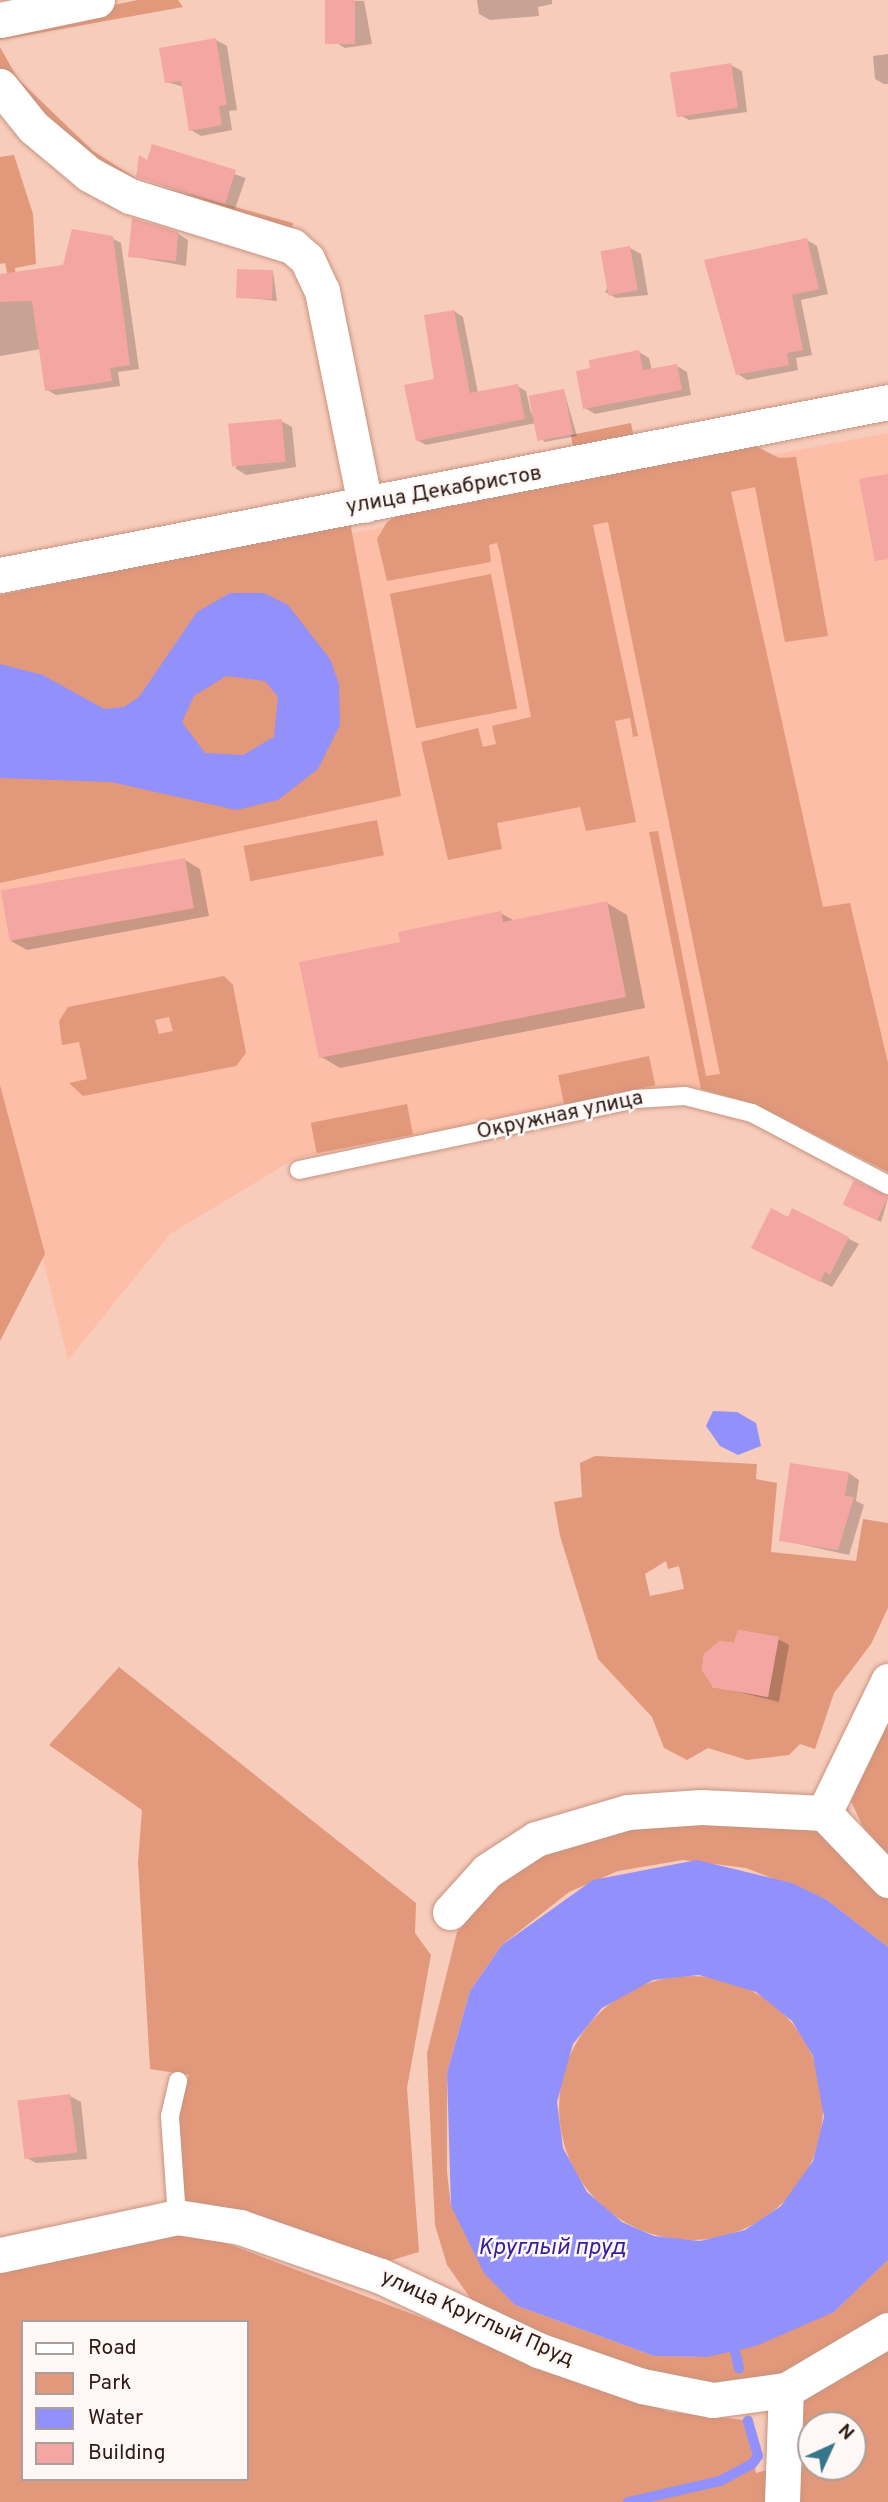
<!DOCTYPE html>
<html>
<head>
<meta charset="utf-8">
<style>
  body { margin:0 }
  #map { position:relative; width:888px; height:2502px; overflow:hidden; background:#f8ccbb; font-family:Overpass,sans-serif }
  div>[style] { position:absolute }
  [style*='--x'] { left:calc(var(--x)*1px); top:calc(var(--y)*1px); width:calc(var(--w)*1px); rotate:calc(var(--a)*1deg) }
  .built>* { inset:0; background:#fcbea6 }
  .green>* { inset:0; background:#e2987a; transform-origin:0 0 }
  .round { border-radius:50% }
  .water>* { inset:0; background:#9290fb }
  .shadow>* { inset:0; background:#0003; transform-origin:0 0 }
  .stream>* { height:10px; margin:-5px; padding:0 5px; transform-origin:5px; border-radius:5px; background:#9290fb }
  .building>* { inset:0; background:#f3a6a2; transform-origin:0 0 }
  .roads { filter:drop-shadow(0 0 2px #c79480) drop-shadow(0 0 2px #c79480) }
  .lane>* { height:18px; margin:-9px; padding:0 9px; transform-origin:9px; border-radius:9px; background:#fff }
  .street>* { height:35px; margin:-17.5px; padding:0 17.5px; transform-origin:17.5px; border-radius:17.5px; background:#fff }
  span { translate:-50% -50%; white-space:nowrap; text-align:center; line-height:1.15; -webkit-text-stroke:5px #fdf7f5; paint-order:stroke }
  .street-label { font-size:21px; color:#2d1a12 }
  .water-label { font-size:23px; color:#381c98; font-style:italic }
  .legend { position:absolute; left:21px; top:2320px; width:228px; height:161px; box-sizing:border-box; background:#fdf7f5; border:2px solid #aa9f9a; margin:0; padding:9px 12px; list-style:none; font-size:21px; color:#2d1a12 }
  .legend li { display:flex; align-items:center; gap:14px; height:35px }
  .legend b { width:35px; border:2px solid #aa9f9a }
  .north { position:absolute; left:797px; top:2411px; width:70px; height:70px; box-sizing:border-box; background:#fdf7f5; border:2px solid #aa9f9a; border-radius:50%; rotate:45deg; font-size:19px; font-weight:700; line-height:28px; text-align:center; color:#2d1a12 }
  .north::after { content:''; display:block; margin:auto; width:24px; height:32px; background:#36758a; clip-path:polygon(50% 0,100% 100%,50% 72%,0 100%) }
</style>
</head>
<body>
<div id="map">
  <div class="built">
    <div style="clip-path:polygon(888px 433px,888px 1109px,681px 1086px,296px 1158px,170px 1234px,68px 1360px,0 1085px,0 883px,401px 796px,352px 533px)"></div>
  </div>
  <div class="green">
    <div style="clip-path:polygon(138px 0,178px 0,183px 7px,0 40px,0 28px)"></div>
    <div style="clip-path:polygon(0 47px,18px 79px,93px 151px,140px 181px,293px 223px,291px 238px,93px 167px,0 73px)"></div>
    <div style="clip-path:polygon(14px 155px,33px 214px,36px 264px,15px 268px,19px 299px,13px 300px,5px 263px,0 264px,0 157px)"></div>
    <div style="clip-path:polygon(631px 423px,635px 443px,573px 448px,571px 435px)"></div>
    <div style="clip-path:polygon(756px 446px,779px 458px,796px 457px,828px 636px,785px 642px,755px 487px,731px 492px,823px 907px,850px 903px,888px 1063px,888px 1172px,757px 1105px,701px 1089px,649px 832px,658px 831px,706px 1076px,720px 1074px,608px 522px,593px 525px,638px 736px,633px 737px,630px 718px,615px 721px,636px 822px,586px 831px,580px 807px,497px 823px,502px 849px,448px 860px,421px 742px,478px 728px,483px 747px,496px 744px,492px 726px,531px 717px,500px 553px,497px 543px,489px 545px,491px 562px,387px 581px,377px 539px,387px 522px,405px 511px)"></div>
    <div style="clip-path:polygon(350px 522px,401px 796px,0 883px,0 595px)"></div>
    <div style="left:491px;top:574px;width:137px;height:103px;rotate:79deg"></div>
    <div style="left:377px;top:820px;width:36px;height:136px;rotate:79deg"></div>
    <div style="clip-path:polygon(evenodd,224px 976px,233px 985px,246px 1053px,236px 1066px,83px 1096px,69px 1083px,87px 1079px,79px 1042px,62px 1045px,59px 1021px,68px 1007px,224px 976px,169px 1017px,173px 1031px,159px 1034px,155px 1020px,169px 1017px)"></div>
    <div style="left:649px;top:1056px;width:30px;height:93px;rotate:78deg"></div>
    <div style="clip-path:polygon(0 1085px,45px 1254px,0 1341px)"></div>
    <div style="left:407px;top:1104px;width:31px;height:98px;rotate:79deg"></div>
    <div style="clip-path:polygon(evenodd,595px 1456px,757px 1464px,756px 1479px,777px 1483px,771px 1552px,856px 1561px,863px 1519px,888px 1523px,888px 1608px,871px 1644px,834px 1693px,815px 1749px,800px 1744px,789px 1755px,747px 1760px,708px 1748px,687px 1760px,664px 1748px,652px 1717px,598px 1659px,560px 1536px,554px 1502px,582px 1497px,580px 1463px,595px 1456px,666px 1561px,668px 1569px,679px 1566px,684px 1589px,650px 1596px,645px 1574px,666px 1561px,595px 1456px,738px 1630px,778px 1637px,768px 1697px,712px 1687px,714px 1678px,702px 1670px,704px 1654px,717px 1649px,719px 1641px,734px 1643px,738px 1630px)"></div>
    <div style="clip-path:polygon(119px 1667px,416px 1903px,415px 1933px,431px 1955px,407px 2088px,419px 2252px,382px 2263px,193px 2207px,181px 2196px,177px 2113px,189px 2075px,150px 2069px,138px 1862px,142px 1810px,49px 1745px)"></div>
    <div style="clip-path:polygon(888px 1711px,888px 1855px,862px 1825px,851px 1801px)"></div>
    <div style="clip-path:polygon(655px 1819px,821px 1830px,888px 1896px,888px 1947px,827px 1900px,746px 1868px,683px 1860px,618px 1871px,569px 1892px,502px 1945px,470px 1991px,447px 2073px,447px 2172px,451px 2206px,515px 2305px,654px 2356px,707px 2357px,834px 2312px,888px 2260px,888px 2314px,776px 2378px,719px 2388px,649px 2376px,476px 2306px,447px 2265px,435px 2225px,427px 2053px,457px 1932px,513px 1865px)"></div>
    <div class="round" style="left:559px;top:1976px;width:264px;height:264px"></div>
    <div style="clip-path:polygon(evenodd,184px 2227px,669px 2412px,745px 2420px,756px 2473px,786px 2465px,799px 2400px,888px 2343px,888px 2502px,0 2502px,0 2266px,184px 2227px,23px 2322px,247px 2322px,247px 2479px,23px 2479px,23px 2322px,184px 2227px,811px 2425px,853px 2425px,853px 2467px,811px 2467px,811px 2425px)"></div>
  </div>
  <div class="water">
    <div style="clip-path:polygon(evenodd,230px 593px,264px 593px,288px 605px,330px 659px,339px 684px,340px 725px,318px 769px,278px 800px,236px 810px,111px 782px,0 778px,0 664px,43px 675px,104px 709px,124px 707px,139px 697px,197px 612px,230px 593px,226px 676px,265px 681px,278px 697px,274px 737px,243px 755px,205px 753px,182px 722px,194px 696px,226px 676px)"></div>
    <div style="clip-path:polygon(713px 1411px,737px 1412px,756px 1423px,761px 1446px,738px 1455px,720px 1446px,706px 1426px)"></div>
    <div style="clip-path:polygon(evenodd,697px 1860px,792px 1883px,827px 1900px,888px 1947px,888px 2260px,834px 2312px,756px 2346px,707px 2357px,654px 2356px,515px 2305px,484px 2273px,451px 2206px,447px 2073px,470px 1991px,502px 1945px,593px 1880px,697px 1860px,699px 1975px,756px 1992px,792px 2021px,813px 2056px,824px 2117px,813px 2161px,781px 2206px,745px 2230px,700px 2241px,654px 2236px,622px 2222px,587px 2192px,563px 2148px,557px 2102px,573px 2044px,602px 2008px,653px 1980px,699px 1975px)"></div>
  </div>
  <div class="shadow">
    <div style="clip-path:polygon(327px 0,364px 1px,372px 44px,345px 48px,335px 42px)"></div>
    <div style="clip-path:polygon(477px 0,552px 0,552px 4px,538px 7px,539px 16px,490px 20px,479px 14px)"></div>
    <div style="clip-path:polygon(216px 40px,227px 46px,237px 110px,229px 111px,232px 130px,201px 136px,191px 130px,184px 87px,167px 82px)"></div>
    <div style="clip-path:polygon(888px 54px,888px 84px,884px 84px,875px 79px,873px 56px)"></div>
    <div style="clip-path:polygon(731px 65px,742px 71px,747px 112px,689px 120px,678px 114px)"></div>
    <div style="left:153px;top:146px;width:98px;height:34px;rotate:19deg"></div>
    <div style="clip-path:polygon(177px 233px,188px 240px,186px 266px,130px 256px)"></div>
    <div style="clip-path:polygon(112px 238px,121px 243px,139px 369px,118px 372px,120px 386px,56px 395px,47px 390px,41px 349px,0 356px,0 276px,64px 266px)"></div>
    <div style="clip-path:polygon(807px 240px,817px 246px,828px 294px,801px 300px,812px 355px,796px 358px,798px 370px,747px 380px,738px 374px)"></div>
    <div style="clip-path:polygon(630px 248px,641px 254px,648px 295px,616px 298px,605px 292px)"></div>
    <div style="clip-path:polygon(273px 271px,277px 301px,239px 297px)"></div>
    <div style="clip-path:polygon(454px 311px,463px 317px,478px 393px,517px 386px,526px 391px,531px 413px,564px 391px,577px 436px,544px 442px,536px 423px,426px 445px,417px 440px)"></div>
    <div style="clip-path:polygon(639px 352px,649px 358px,652px 371px,677px 366px,687px 372px,691px 395px,595px 414px,585px 408px)"></div>
    <div style="clip-path:polygon(281px 421px,292px 427px,296px 467px,246px 475px,235px 468px)"></div>
    <div style="clip-path:polygon(185px 860px,200px 869px,209px 916px,27px 950px,11px 941px)"></div>
    <div style="clip-path:polygon(607px 903px,627px 915px,645px 1008px,340px 1068px,320px 1056px,402px 943px,500px 913px,515px 921px)"></div>
    <div style="clip-path:polygon(854px 1182px,888px 1198px,881px 1222px,844px 1203px)"></div>
    <div style="clip-path:polygon(793px 1210px,859px 1244px,832px 1287px,764px 1253px)"></div>
    <div style="clip-path:polygon(849px 1473px,859px 1480px,856px 1501px,864px 1505px,849px 1555px,781px 1540px)"></div>
    <div style="clip-path:polygon(778px 1639px,789px 1645px,779px 1702px,714px 1686px,736px 1645px)"></div>
    <div style="clip-path:polygon(70px 2096px,81px 2102px,87px 2159px,36px 2163px,25px 2157px)"></div>
  </div>
  <div class="stream">
    <div style="--x:735;--y:2351;--w:18;--a:77"></div>
    <div style="--x:628;--y:2502;--w:94;--a:-12.9"></div>
    <div style="--x:720;--y:2481;--w:36;--a:-28"></div>
    <div style="--x:752;--y:2464;--w:10;--a:-53"></div>
    <div style="--x:758;--y:2456;--w:37;--a:-106"></div>
  </div>
  <div class="building">
    <div style="left:325px;top:0;width:30px;height:44px"></div>
    <div style="clip-path:polygon(216px 38px,227px 105px,219px 106px,222px 125px,189px 131px,181px 81px,165px 83px,159px 48px)"></div>
    <div style="left:731px;top:63px;width:45px;height:62px;rotate:81deg"></div>
    <div style="clip-path:polygon(152px 144px,236px 170px,225px 204px,136px 177px,139px 155px,147px 160px)"></div>
    <div style="clip-path:polygon(132px 218px,178px 232px,176px 261px,128px 257px)"></div>
    <div style="clip-path:polygon(72px 229px,113px 236px,130px 365px,110px 368px,112px 381px,45px 391px,32px 301px,0 302px,0 274px,63px 265px)"></div>
    <div style="clip-path:polygon(807px 238px,819px 289px,792px 295px,803px 350px,787px 353px,789px 365px,736px 375px,704px 260px)"></div>
    <div style="left:630px;top:246px;width:45px;height:30px;rotate:80deg"></div>
    <div style="left:237px;top:269px;width:36px;height:29px;rotate:2deg"></div>
    <div style="clip-path:polygon(454px 310px,470px 393px,518px 384px,525px 419px,416px 441px,404px 385px,434px 379px,424px 315px)"></div>
    <div style="clip-path:polygon(639px 350px,643px 370px,677px 364px,682px 390px,583px 409px,576px 371px,590px 368px,589px 360px)"></div>
    <div style="left:564px;top:389px;width:46px;height:36px;rotate:79deg"></div>
    <div style="left:282px;top:419px;width:43px;height:54px;rotate:85deg"></div>
    <div style="clip-path:polygon(888px 474px,888px 559px,875px 561px,859px 479px)"></div>
    <div style="left:185px;top:858px;width:51px;height:187px;rotate:80deg"></div>
    <div style="clip-path:polygon(607px 901px,626px 997px,319px 1058px,299px 962px,400px 942px,398px 932px,501px 911px,503px 922px)"></div>
    <div style="left:854px;top:1180px;width:38px;height:27px;rotate:25deg"></div>
    <div style="clip-path:polygon(771px 1208px,788px 1217px,792px 1208px,849px 1237px,830px 1275px,825px 1272px,820px 1282px,751px 1248px)"></div>
    <div style="clip-path:polygon(790px 1463px,849px 1472px,845px 1496px,854px 1497px,838px 1550px,779px 1541px)"></div>
    <div style="clip-path:polygon(738px 1630px,779px 1637px,768px 1697px,713px 1687px,702px 1671px,704px 1654px,719px 1641px,734px 1643px)"></div>
    <div style="left:70px;top:2094px;width:59px;height:53px;rotate:83deg"></div>
  </div>
  <div class="roads">
    <div class="lane">
      <div style="--x:299;--y:1170;--w:343;--a:-11.9"></div>
      <div style="--x:635;--y:1099;--w:50;--a:-3.4"></div>
      <div style="--x:685;--y:1096;--w:69;--a:14.2"></div>
      <div style="--x:752;--y:1113;--w:154;--a:27.9"></div>
      <div style="--x:177;--y:2217;--w:101;--a:-94"></div>
      <div style="--x:170;--y:2116;--w:36;--a:-77"></div>
    </div>
    <div class="street">
      <div style="--x:0;--y:20;--w:99;--a:-11.7"></div>
      <div style="--x:0;--y:86;--w:53;--a:51.2"></div>
      <div style="--x:33;--y:127;--w:73;--a:40"></div>
      <div style="--x:89;--y:174;--w:47;--a:28.2"></div>
      <div style="--x:130;--y:196;--w:170;--a:17.2"></div>
      <div style="--x:292;--y:246;--w:20;--a:41"></div>
      <div style="--x:307;--y:259;--w:35;--a:65"></div>
      <div style="--x:322;--y:291;--w:218;--a:78.6"></div>
      <div style="--x:0;--y:575;--w:905;--a:-11.02"></div>
      <div style="--x:824;--y:1813;--w:147;--a:-64.1"></div>
      <div style="--x:450;--y:1912;--w:55;--a:-47.9"></div>
      <div style="--x:487;--y:1871;--w:59;--a:-33.1"></div>
      <div style="--x:536;--y:1839;--w:96;--a:-16.4"></div>
      <div style="--x:628;--y:1812;--w:73;--a:-3.9"></div>
      <div style="--x:701;--y:1807;--w:123;--a:2.8"></div>
      <div style="--x:824;--y:1813;--w:93;--a:46.3"></div>
      <div style="--x:0;--y:2255;--w:181;--a:-12.1"></div>
      <div style="--x:177;--y:2217;--w:64;--a:9"></div>
      <div style="--x:240;--y:2227;--w:149;--a:19.2"></div>
      <div style="--x:381;--y:2276;--w:174;--a:25.2"></div>
      <div style="--x:538;--y:2350;--w:110;--a:19.1"></div>
      <div style="--x:642;--y:2386;--w:72;--a:11.2"></div>
      <div style="--x:713;--y:2400;--w:74;--a:-7.8"></div>
      <div style="--x:786;--y:2390;--w:118;--a:-30.5"></div>
      <div style="--x:782;--y:2502;--w:112;--a:-88"></div>
    </div>
  </div>
  <div class="street-label">
    <span style="left:444px;top:491px;rotate:-10deg">улица Декабристов</span>
    <span style="left:560px;top:1116px;rotate:-12deg">Окружная улица</span>
    <span style="left:477px;top:2319px;rotate:24deg">улица Круглый Пруд</span>
  </div>
  <div class="water-label">
    <span style="left:552px;top:2249px">Круглый пруд</span>
  </div>
  <ul class="legend">
  <li><b style="height:9px;background:#fff"></b>Road</li>
  <li><b style="height:19px;background:#e2987a"></b>Park</li>
  <li><b style="height:19px;background:#9290fb"></b>Water</li>
  <li><b style="height:19px;background:#f3a6a2"></b>Building</li>
  </ul>
  <div class="north">N</div>
</div>
</body>
</html>
